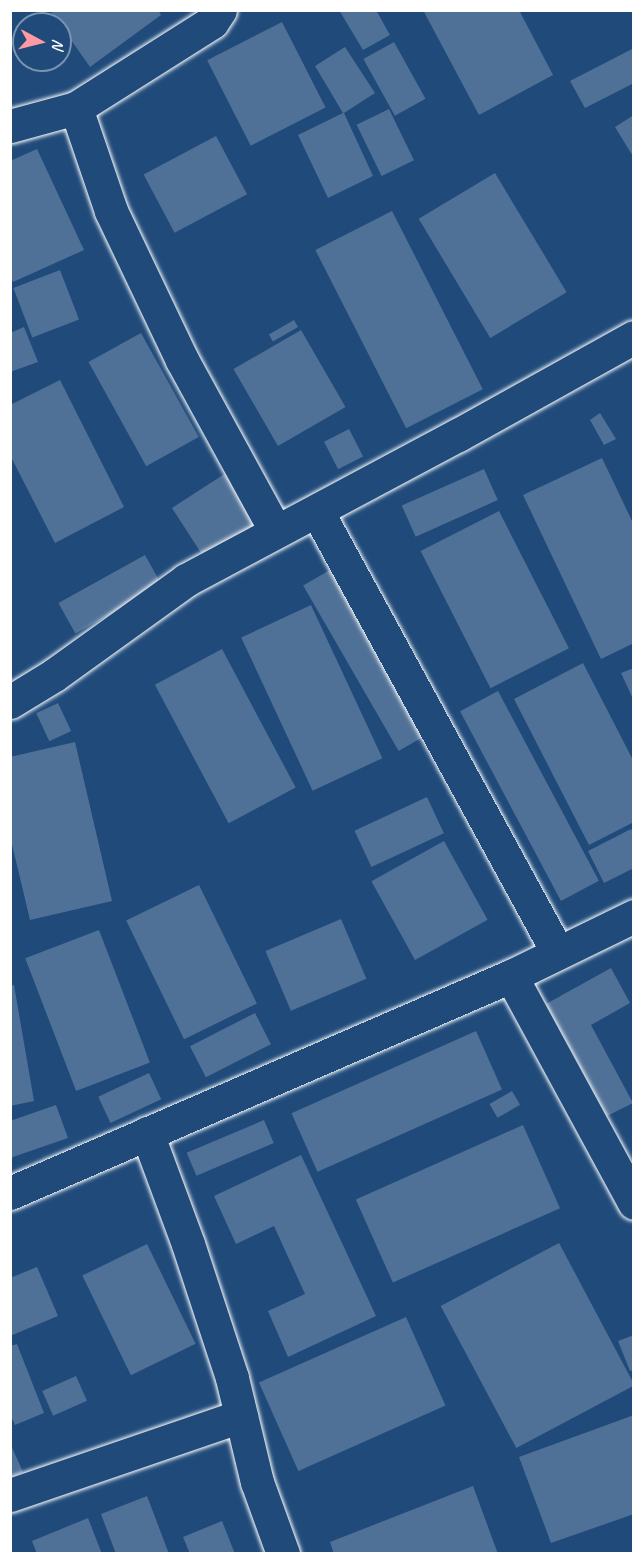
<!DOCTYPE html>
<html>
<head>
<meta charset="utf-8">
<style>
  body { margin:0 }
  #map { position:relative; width:644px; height:1564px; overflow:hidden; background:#1f4a7a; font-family:Caveat,sans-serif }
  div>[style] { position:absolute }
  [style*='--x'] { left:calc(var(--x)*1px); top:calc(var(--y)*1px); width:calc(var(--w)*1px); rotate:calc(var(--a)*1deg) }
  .building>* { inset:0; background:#507197; transform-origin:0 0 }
  .roads { filter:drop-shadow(0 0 2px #fff) drop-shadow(0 0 2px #fff) }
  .minor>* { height:33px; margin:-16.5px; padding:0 16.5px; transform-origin:16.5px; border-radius:16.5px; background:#1f4a7a }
  .tertiary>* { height:33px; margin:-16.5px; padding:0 16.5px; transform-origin:16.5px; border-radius:16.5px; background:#1f4a7a }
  span { translate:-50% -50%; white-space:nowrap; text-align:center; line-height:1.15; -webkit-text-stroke:4.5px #1f4a7a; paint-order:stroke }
  .frame { position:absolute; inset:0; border:12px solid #fff; pointer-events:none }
  .north { position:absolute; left:12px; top:12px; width:60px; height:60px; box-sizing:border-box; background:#1f4a7a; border:2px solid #7992af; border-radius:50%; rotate:97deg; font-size:16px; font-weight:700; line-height:24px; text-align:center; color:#fff }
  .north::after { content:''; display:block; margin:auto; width:21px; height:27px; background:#ff9aa2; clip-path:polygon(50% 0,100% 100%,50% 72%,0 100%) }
</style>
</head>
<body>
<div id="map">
  <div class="building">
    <div style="clip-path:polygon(50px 10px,158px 10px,161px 15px,90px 67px)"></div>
    <div style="clip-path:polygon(339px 10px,376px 10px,390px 35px,363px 50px)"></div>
    <div style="clip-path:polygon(423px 10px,519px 10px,553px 75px,479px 115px)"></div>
    <div style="left:282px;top:22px;width:96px;height:84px;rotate:63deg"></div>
    <div style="left:394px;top:42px;width:65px;height:35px;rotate:61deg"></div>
    <div style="clip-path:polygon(345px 47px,375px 93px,344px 113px,373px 176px,328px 198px,298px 135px,343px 113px,315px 66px)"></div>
    <div style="clip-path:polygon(634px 48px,634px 83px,585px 108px,570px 81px)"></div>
    <div style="left:389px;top:109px;width:57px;height:36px;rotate:64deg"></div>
    <div style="clip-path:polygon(634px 115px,634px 158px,615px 127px)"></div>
    <div style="left:216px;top:136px;width:66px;height:82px;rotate:62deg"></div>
    <div style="clip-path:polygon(37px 149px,84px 250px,13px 282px,10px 276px,10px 161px)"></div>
    <div style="left:495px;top:173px;width:139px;height:89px;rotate:59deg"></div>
    <div style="left:392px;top:211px;width:200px;height:86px;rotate:63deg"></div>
    <div style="left:60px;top:270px;width:53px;height:50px;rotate:69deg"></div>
    <div style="left:294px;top:320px;width:8px;height:29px;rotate:60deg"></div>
    <div style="clip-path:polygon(24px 327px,38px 362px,10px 372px,10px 333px)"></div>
    <div style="left:301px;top:330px;width:89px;height:78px;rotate:60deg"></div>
    <div style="left:141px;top:333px;width:119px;height:60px;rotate:61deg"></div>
    <div style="clip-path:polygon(60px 380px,124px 507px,55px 543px,10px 455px,10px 405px)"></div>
    <div style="clip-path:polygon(600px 413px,616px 439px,604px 445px,590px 420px)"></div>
    <div style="left:349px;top:429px;width:31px;height:28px;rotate:63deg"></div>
    <div style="clip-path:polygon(602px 458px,634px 525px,634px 643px,601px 659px,523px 495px)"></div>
    <div style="left:484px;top:469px;width:34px;height:90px;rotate:66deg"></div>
    <div style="left:229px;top:471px;width:59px;height:68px;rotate:57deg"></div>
    <div style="left:499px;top:511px;width:154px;height:88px;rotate:63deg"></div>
    <div style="left:145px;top:555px;width:35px;height:99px;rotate:61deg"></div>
    <div style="left:330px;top:570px;width:191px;height:31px;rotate:60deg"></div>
    <div style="left:311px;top:605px;width:169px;height:77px;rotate:65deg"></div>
    <div style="left:222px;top:649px;width:157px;height:76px;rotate:62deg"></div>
    <div style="clip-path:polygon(583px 663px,634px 762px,634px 822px,589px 845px,514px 699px)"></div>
    <div style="clip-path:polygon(634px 668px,634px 701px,621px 673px)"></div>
    <div style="left:498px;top:691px;width:215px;height:43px;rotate:62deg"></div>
    <div style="left:58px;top:703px;width:31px;height:24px;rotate:65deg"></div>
    <div style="clip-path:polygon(75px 742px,112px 901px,30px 920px,10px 836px,10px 757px)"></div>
    <div style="left:427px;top:797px;width:40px;height:80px;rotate:65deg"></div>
    <div style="clip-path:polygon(631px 829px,634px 834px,634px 868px,604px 883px,588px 851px)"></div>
    <div style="left:444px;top:841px;width:90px;height:83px;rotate:61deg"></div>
    <div style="left:199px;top:885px;width:132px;height:81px;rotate:64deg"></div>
    <div style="left:341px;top:919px;width:65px;height:82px;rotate:67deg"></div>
    <div style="left:99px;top:930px;width:142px;height:79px;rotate:69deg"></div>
    <div style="clip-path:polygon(611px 968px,630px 1003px,591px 1025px,633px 1103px,607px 1116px,546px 1004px)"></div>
    <div style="clip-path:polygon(14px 985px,34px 1101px,10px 1106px,10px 986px)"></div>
    <div style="left:255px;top:1013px;width:35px;height:73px;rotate:63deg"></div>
    <div style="left:476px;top:1031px;width:64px;height:202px;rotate:66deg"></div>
    <div style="left:149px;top:1073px;width:29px;height:56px;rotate:65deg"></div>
    <div style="left:512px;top:1091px;width:16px;height:26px;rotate:60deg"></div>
    <div style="clip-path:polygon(56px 1105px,68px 1138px,10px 1158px,10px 1121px)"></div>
    <div style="left:264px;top:1120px;width:25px;height:84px;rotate:67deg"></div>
    <div style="left:523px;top:1125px;width:91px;height:183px;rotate:66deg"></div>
    <div style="clip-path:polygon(301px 1155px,376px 1316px,288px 1357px,268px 1311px,305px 1294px,274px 1226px,236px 1244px,214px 1196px)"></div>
    <div style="left:559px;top:1243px;width:161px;height:134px;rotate:62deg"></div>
    <div style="left:147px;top:1244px;width:111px;height:72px;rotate:64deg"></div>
    <div style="clip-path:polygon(37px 1267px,58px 1316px,10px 1336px,10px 1278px)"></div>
    <div style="left:406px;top:1317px;width:97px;height:161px;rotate:66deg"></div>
    <div style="clip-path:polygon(634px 1335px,634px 1370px,630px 1371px,618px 1341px)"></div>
    <div style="clip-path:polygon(17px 1344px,44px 1413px,15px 1425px,10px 1414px,10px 1346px)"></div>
    <div style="left:76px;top:1376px;width:27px;height:37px;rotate:66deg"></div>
    <div style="clip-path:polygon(634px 1415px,634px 1514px,551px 1543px,519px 1457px)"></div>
    <div style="clip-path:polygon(10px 1443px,23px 1472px,10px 1477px)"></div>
    <div style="clip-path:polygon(473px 1486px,498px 1554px,334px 1554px,330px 1542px)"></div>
    <div style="clip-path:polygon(147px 1496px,169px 1554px,116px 1554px,101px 1514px)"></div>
    <div style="clip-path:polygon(88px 1518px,102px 1554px,37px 1554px,32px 1541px)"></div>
    <div style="clip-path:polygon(222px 1521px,235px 1554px,190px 1554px,183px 1537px)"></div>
  </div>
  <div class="roads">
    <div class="minor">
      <div style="--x:76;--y:108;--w:109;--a:71.2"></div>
      <div style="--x:111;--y:211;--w:165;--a:64.5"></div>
      <div style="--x:182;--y:360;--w:194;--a:61.3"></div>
      <div style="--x:10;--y:126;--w:68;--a:-15.3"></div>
      <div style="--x:76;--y:108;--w:161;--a:-32.3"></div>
      <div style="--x:212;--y:22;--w:14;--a:-56"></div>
      <div style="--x:317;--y:511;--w:503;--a:61.4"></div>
      <div style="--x:10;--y:702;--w:52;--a:-31.5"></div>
      <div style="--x:54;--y:675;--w:163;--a:-35.7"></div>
      <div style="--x:186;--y:580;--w:308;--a:-28.1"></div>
      <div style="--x:458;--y:435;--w:201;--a:-29.1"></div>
      <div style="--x:511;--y:976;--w:258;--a:61.5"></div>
      <div style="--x:147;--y:1133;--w:118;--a:69.7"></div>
      <div style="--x:188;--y:1244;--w:141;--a:71.8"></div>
      <div style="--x:232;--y:1378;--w:107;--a:76.5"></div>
      <div style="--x:257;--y:1482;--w:77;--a:70.1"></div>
      <div style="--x:10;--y:1495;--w:244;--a:-18.9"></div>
    </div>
    <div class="tertiary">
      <div style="--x:10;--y:1193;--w:546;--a:-23.42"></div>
      <div style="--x:511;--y:976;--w:137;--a:-26"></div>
    </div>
  </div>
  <div class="frame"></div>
  <div class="north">N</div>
</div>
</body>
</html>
